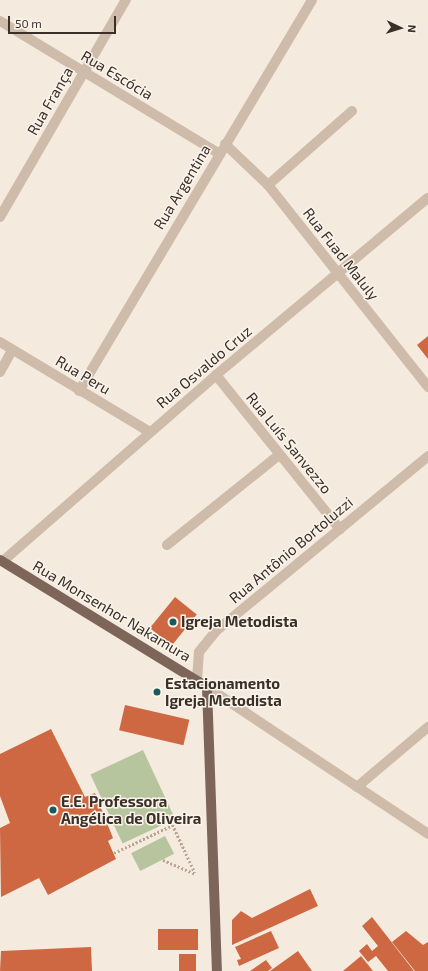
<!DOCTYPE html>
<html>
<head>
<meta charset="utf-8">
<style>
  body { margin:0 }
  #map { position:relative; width:428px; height:971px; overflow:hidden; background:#f4eade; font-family:"Exo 2",sans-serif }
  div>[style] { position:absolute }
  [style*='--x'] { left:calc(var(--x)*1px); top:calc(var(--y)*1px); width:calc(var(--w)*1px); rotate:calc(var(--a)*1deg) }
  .green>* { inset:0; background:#b6c59d; transform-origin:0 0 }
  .building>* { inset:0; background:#ce6843; transform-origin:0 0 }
  .path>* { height:2.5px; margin-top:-1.25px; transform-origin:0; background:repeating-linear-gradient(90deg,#baa593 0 2px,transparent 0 4px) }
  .minor>* { height:10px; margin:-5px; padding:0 5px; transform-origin:5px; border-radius:5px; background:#cebba9 }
  .major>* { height:10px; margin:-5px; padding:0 5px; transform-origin:5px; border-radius:5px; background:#7d6659 }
  .dots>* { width:11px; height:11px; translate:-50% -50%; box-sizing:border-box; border:2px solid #fbf4eb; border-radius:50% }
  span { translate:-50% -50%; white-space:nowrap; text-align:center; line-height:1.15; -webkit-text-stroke:3px #fbf4eb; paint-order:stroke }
  .street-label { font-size:15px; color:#3a2f29 }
  .poi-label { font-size:15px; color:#3a2f29; font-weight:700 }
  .left { translate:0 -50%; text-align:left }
  .north { position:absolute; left:380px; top:8px; width:40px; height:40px; -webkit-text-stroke:3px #fbf4eb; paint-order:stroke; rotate:94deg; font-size:11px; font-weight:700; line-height:16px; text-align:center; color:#3a2f29 }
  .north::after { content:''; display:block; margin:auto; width:14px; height:18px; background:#3a2f29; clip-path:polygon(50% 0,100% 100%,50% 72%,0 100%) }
  .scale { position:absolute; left:8px; top:16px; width:108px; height:18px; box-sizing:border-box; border:2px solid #3a2f29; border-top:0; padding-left:5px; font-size:12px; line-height:14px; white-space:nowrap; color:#3a2f29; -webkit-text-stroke:3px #fbf4eb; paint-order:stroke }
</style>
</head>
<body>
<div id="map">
  <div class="green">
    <div style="left:143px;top:750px;width:76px;height:58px;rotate:65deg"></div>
    <div style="left:165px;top:836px;width:20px;height:38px;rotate:63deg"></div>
  </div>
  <div class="building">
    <div style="clip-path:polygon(428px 336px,428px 359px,417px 345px)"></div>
    <div style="left:175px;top:597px;width:28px;height:40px;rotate:39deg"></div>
    <div style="left:125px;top:705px;width:66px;height:26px;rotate:13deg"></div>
    <div style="clip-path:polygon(51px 729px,85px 797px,95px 793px,113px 838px,108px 841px,116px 859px,48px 895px,39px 878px,1px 897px,0 828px,10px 823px,0 796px,0 754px)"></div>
    <div style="clip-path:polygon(310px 889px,318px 906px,232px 945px,232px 920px,241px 911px,252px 918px)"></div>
    <div style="clip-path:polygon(372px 917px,414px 971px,388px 971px,376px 956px,368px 962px,359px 951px,367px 944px,372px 951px,378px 946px,362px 926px)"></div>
    <div style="left:158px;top:929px;width:40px;height:21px"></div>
    <div style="clip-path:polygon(271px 931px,279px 948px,239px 966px,237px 960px,241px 959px,235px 947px)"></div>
    <div style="clip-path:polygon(406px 931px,423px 945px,428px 942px,428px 971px,415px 971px,392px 942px)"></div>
    <div style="clip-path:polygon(91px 947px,92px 971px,0 971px,1px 951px)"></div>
    <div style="clip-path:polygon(298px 951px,312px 971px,270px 971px)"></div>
    <div style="left:179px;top:954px;width:17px;height:17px"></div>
    <div style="clip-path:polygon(361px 956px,373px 971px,343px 971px)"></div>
    <div style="clip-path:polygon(266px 960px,272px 968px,268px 971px,250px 971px)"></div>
  </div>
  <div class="path">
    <div style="--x:171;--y:821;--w:57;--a:65.2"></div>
    <div style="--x:114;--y:853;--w:65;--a:-25.4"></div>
    <div style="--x:163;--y:860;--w:34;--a:23"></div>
  </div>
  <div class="minor">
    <div style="--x:0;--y:21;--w:255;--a:31.2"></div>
    <div style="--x:225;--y:144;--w:59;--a:43.6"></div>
    <div style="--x:268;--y:185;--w:258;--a:51.6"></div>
    <div style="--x:268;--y:185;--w:112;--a:-41.4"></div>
    <div style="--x:0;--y:217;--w:251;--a:-59.9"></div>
    <div style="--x:0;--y:342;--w:175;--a:31"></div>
    <div style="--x:0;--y:372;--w:25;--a:-61"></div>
    <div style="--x:216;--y:375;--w:198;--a:51.2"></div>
    <div style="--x:79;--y:391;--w:455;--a:-59.2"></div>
    <div style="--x:167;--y:545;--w:144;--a:-38.8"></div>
    <div style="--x:3;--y:561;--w:283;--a:-41.1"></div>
    <div style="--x:216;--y:375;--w:276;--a:-39.9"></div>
    <div style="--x:197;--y:680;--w:28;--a:-86"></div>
    <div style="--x:199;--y:652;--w:27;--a:-51"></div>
    <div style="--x:216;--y:631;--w:275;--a:-39.5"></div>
    <div style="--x:207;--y:687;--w:265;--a:33.6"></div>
    <div style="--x:357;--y:787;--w:93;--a:-40.2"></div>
  </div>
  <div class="major">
    <div style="--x:0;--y:560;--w:243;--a:31.5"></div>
    <div style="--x:207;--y:687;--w:284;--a:88"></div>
  </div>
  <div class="dots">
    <div style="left:173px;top:622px;background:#1b595f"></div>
    <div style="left:157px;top:692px;background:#1b595f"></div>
    <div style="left:53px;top:810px;background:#1b595f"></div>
  </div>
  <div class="street-label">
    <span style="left:117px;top:75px;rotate:31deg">Rua Escócia</span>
    <span style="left:50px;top:101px;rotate:-60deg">Rua França</span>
    <span style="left:182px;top:187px;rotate:-59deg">Rua Argentina</span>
    <span style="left:341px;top:254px;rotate:52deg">Rua Fuad Maluly</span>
    <span style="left:204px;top:367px;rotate:-40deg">Rua Osvaldo Cruz</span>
    <span style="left:83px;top:375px;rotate:31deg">Rua Peru</span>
    <span style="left:289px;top:443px;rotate:51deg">Rua Luís Sanvezzo</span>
    <span style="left:291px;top:550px;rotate:-40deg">Rua Antônio Bortoluzzi</span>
    <span style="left:112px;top:611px;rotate:31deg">Rua Monsenhor Nakamura</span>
  </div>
  <div class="poi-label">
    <span class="left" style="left:181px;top:622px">Igreja Metodista</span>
    <span class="left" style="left:165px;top:692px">Estacionamento<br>Igreja Metodista</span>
    <span class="left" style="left:61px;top:810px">E.E. Professora<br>Angélica de Oliveira</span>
  </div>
  <div class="north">N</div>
  <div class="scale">50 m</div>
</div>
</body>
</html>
